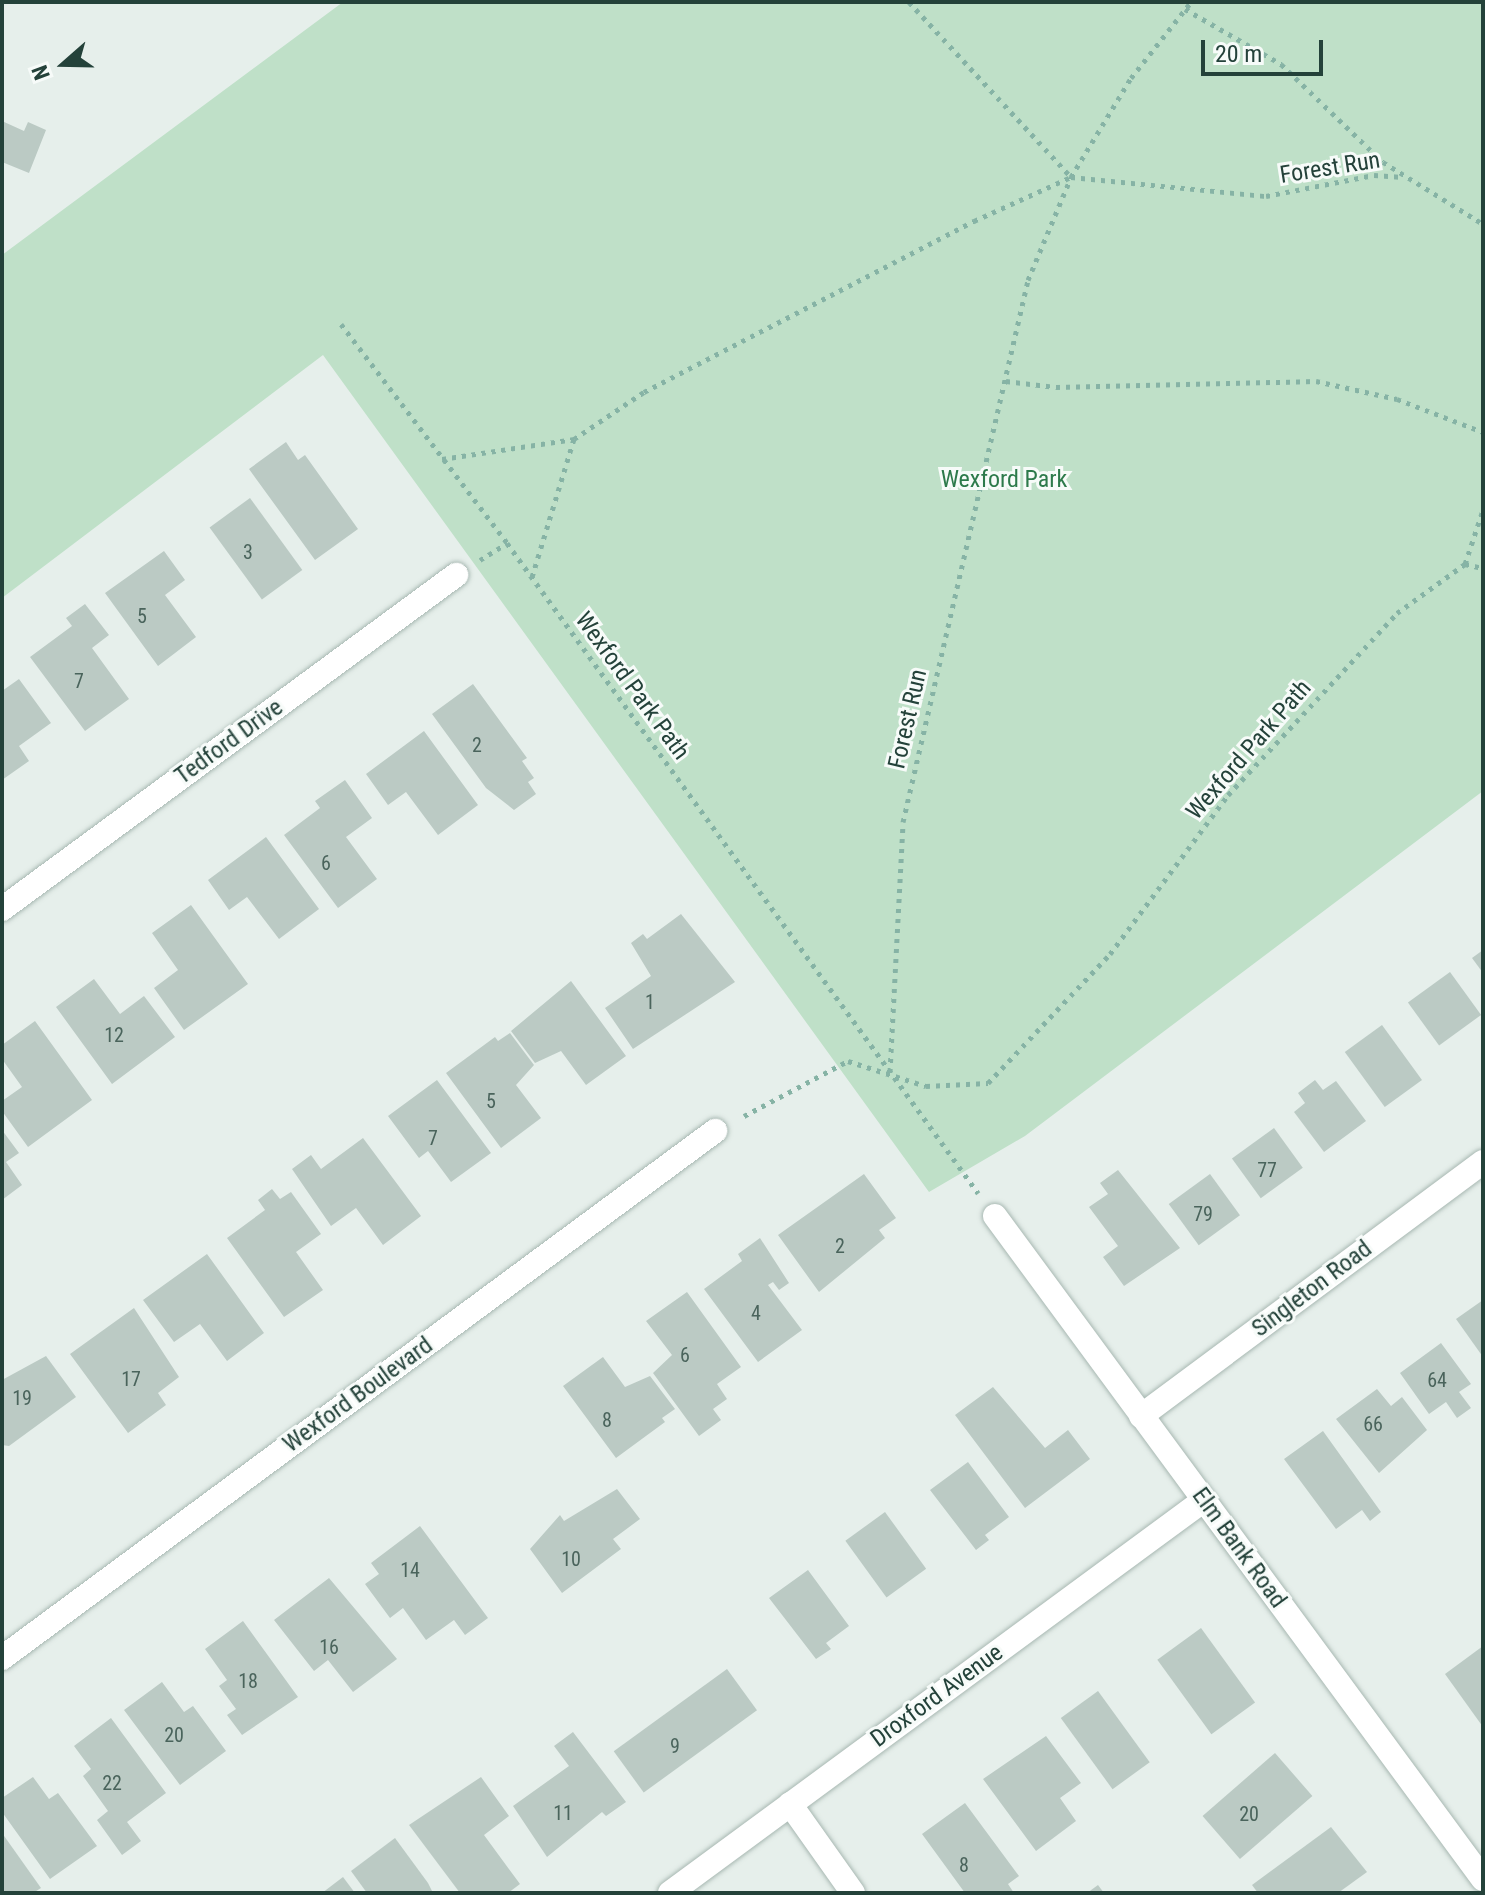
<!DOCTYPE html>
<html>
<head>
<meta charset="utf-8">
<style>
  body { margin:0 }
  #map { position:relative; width:1485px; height:1895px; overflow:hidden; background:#e6efeb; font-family:"Roboto Condensed",sans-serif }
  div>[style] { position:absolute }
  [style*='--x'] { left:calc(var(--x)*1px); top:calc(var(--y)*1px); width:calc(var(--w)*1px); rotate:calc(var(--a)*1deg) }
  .green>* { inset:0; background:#bfe0c8 }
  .building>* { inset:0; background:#bbcac4; transform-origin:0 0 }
  .path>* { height:5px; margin-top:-2.5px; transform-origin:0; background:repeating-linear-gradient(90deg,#86b3a5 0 4px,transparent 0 10px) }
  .roads { filter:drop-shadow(0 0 2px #a8b8b2) drop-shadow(0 0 2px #a8b8b2) }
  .street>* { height:24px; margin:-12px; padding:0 12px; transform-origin:12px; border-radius:12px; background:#fff }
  span { translate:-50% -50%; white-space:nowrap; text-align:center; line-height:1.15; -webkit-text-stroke:6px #f7fbf9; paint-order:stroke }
  .number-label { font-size:20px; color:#4a645c }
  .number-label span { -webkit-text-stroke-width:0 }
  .street-label { font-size:24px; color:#24423a }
  .park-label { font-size:24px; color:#2d7a4b }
  .frame { position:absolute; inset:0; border:4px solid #24423a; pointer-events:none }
  .north { position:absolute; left:24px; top:24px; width:80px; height:80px; -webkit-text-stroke:6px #f7fbf9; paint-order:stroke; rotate:250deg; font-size:22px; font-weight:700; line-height:32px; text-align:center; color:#24423a }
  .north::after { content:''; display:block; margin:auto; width:28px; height:36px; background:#24423a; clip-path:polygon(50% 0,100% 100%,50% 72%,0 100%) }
  .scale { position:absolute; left:1201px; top:40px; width:122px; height:36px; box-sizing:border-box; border:4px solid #24423a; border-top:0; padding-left:10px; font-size:24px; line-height:28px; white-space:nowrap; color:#24423a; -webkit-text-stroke:6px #f7fbf9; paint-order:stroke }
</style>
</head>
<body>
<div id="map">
  <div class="green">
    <div style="clip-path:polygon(343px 2px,1483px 2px,1483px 791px,1025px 1136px,929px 1192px,323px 355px,2px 598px,2px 255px)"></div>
  </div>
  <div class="building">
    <div style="clip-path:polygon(2px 121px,24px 131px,28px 122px,46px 130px,29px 173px,2px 162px)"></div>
    <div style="clip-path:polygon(286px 442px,298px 460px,305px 455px,358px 529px,315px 560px,249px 469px)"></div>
    <div style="left:250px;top:498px;width:89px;height:50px;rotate:54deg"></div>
    <div style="clip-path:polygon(164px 551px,185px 580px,165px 595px,196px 637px,158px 666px,105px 593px)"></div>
    <div style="clip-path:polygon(85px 604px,109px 635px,92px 648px,129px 699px,85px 731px,30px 657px,72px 626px,66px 618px)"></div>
    <div style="clip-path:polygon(19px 679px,51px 723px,19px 746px,29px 761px,2px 780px,2px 691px)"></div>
    <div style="clip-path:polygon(473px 684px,527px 758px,522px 761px,534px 778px,528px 782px,536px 794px,514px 810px,486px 788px,432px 714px)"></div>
    <div style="clip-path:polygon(424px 731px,478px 805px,438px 835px,406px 792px,388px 805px,366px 774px)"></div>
    <div style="clip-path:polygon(345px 780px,372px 818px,346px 837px,377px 879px,338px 908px,284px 835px,320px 808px,315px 801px)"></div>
    <div style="clip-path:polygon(266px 837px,319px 909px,279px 939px,247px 897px,229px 910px,208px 880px)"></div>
    <div style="clip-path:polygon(191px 905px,248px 984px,184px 1030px,154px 988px,178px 970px,152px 933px)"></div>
    <div style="clip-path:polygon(681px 914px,735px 982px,633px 1049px,605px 1008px,651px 976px,631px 943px,643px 934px,647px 939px)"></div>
    <div style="clip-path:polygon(1483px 950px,1483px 973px,1472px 958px)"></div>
    <div style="left:1450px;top:972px;width:53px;height:52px;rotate:54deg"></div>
    <div style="clip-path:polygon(94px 979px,120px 1014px,144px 996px,175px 1037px,112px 1084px,56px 1007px)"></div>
    <div style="clip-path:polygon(571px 981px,626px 1056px,586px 1085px,561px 1051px,535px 1063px,511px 1031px)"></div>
    <div style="clip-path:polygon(35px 1021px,92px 1100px,28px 1147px,2px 1111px,2px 1101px,22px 1087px,2px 1059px,2px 1045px)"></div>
    <div style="left:1382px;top:1025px;width:68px;height:46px;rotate:54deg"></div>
    <div style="clip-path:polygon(510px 1033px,534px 1065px,516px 1085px,541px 1118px,501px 1148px,446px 1073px,495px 1037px,498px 1041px)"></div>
    <div style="clip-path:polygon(437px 1080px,491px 1153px,451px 1182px,428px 1151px,419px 1158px,388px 1116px)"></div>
    <div style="clip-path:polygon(1315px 1080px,1323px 1090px,1336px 1081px,1366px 1121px,1324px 1152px,1294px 1112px,1305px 1103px,1298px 1093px)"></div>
    <div style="left:1274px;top:1128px;width:49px;height:52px;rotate:54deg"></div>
    <div style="clip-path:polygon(2px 1130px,19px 1153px,6px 1162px,22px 1185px,2px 1200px)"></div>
    <div style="clip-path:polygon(363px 1138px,421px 1216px,383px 1245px,356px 1208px,331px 1226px,292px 1169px,311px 1155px,321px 1169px)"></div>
    <div style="clip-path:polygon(1118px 1170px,1180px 1248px,1124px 1286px,1103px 1257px,1118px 1246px,1089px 1207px,1108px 1194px,1100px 1183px)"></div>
    <div style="clip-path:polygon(864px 1174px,896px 1218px,879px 1230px,885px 1238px,819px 1292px,778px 1235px)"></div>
    <div style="left:1210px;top:1174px;width:51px;height:51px;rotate:54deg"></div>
    <div style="clip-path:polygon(272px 1189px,280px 1199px,291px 1192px,321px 1234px,296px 1252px,323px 1290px,284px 1317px,227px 1238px,265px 1210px,258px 1200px)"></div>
    <div style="clip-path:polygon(760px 1238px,789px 1283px,779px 1290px,773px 1282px,768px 1285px,802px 1330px,758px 1362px,704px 1289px,742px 1261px,738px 1254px)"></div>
    <div style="clip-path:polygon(207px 1254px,264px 1333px,227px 1361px,200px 1324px,174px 1342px,143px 1300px)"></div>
    <div style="clip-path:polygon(687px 1292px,741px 1367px,717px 1384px,727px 1399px,713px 1409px,721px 1420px,699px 1436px,653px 1373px,672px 1355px,646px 1321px)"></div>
    <div style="clip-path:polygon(1483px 1300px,1483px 1357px,1456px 1319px)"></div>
    <div style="clip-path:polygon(134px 1308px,179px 1377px,158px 1393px,166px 1405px,128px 1433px,70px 1354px)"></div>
    <div style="clip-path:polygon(1441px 1343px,1471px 1384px,1459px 1392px,1471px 1408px,1457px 1418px,1446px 1402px,1429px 1414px,1400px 1373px)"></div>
    <div style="clip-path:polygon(46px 1356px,76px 1397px,9px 1446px,2px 1445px,2px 1380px)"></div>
    <div style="clip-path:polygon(603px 1357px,625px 1387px,650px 1376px,675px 1409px,662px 1418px,665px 1422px,616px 1458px,563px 1386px)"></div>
    <div style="clip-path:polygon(993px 1387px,1045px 1448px,1068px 1430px,1090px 1459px,1025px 1508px,955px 1415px)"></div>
    <div style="clip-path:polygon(1377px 1389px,1391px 1406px,1402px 1397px,1427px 1430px,1379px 1473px,1336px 1419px)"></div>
    <div style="clip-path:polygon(1323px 1431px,1381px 1512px,1370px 1521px,1362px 1510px,1336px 1529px,1284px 1459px)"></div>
    <div style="clip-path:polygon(968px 1462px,1009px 1517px,985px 1535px,989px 1540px,976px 1550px,930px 1490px)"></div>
    <div style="clip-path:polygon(617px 1489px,640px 1519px,613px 1539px,621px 1549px,562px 1593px,530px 1549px,560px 1515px,564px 1521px)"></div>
    <div style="left:885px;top:1512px;width:70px;height:49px;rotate:54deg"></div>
    <div style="clip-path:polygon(420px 1526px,488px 1618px,465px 1635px,454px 1620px,426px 1640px,403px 1608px,390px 1618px,365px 1584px,379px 1574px,371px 1563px)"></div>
    <div style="clip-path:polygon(808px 1570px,849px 1626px,826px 1643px,831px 1649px,816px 1659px,769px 1598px)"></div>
    <div style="clip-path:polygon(329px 1578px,397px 1659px,353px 1692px,328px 1660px,314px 1671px,274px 1620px)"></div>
    <div style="clip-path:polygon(243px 1621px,298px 1697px,242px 1735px,227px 1715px,236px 1709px,219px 1686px,227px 1680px,205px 1649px)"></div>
    <div style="left:1201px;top:1628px;width:92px;height:54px;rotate:54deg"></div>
    <div style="clip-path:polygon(1483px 1646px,1483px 1727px,1445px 1674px)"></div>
    <div style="left:727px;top:1669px;width:51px;height:140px;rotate:54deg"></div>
    <div style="clip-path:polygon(162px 1682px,184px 1712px,193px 1706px,226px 1751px,180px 1785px,124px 1710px)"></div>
    <div style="left:1098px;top:1691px;width:88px;height:46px;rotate:54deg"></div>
    <div style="clip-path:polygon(111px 1718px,166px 1793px,127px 1822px,141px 1841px,122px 1855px,97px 1820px,108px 1811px,83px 1776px,91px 1769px,74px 1746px)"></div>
    <div style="clip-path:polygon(573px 1732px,626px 1802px,606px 1816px,602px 1812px,547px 1857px,513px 1806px,569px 1766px,554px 1746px)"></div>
    <div style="clip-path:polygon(1046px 1736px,1081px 1783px,1060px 1798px,1076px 1821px,1036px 1851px,983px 1779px)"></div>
    <div style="left:1275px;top:1753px;width:57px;height:96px;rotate:49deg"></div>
    <div style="clip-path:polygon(33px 1777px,49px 1799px,58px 1793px,97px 1846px,50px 1879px,2px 1812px,2px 1798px)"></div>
    <div style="clip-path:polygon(481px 1777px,509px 1816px,484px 1835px,520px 1884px,508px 1893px,460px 1893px,409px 1825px)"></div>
    <div style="clip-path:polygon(965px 1803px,1019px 1876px,1008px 1884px,1014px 1893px,965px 1893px,922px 1834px)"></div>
    <div style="clip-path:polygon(1331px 1827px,1367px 1872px,1338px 1893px,1258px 1893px,1252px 1885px)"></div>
    <div style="clip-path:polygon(2px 1833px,41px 1888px,33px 1893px,2px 1893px)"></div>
    <div style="clip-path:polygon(395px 1838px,428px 1883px,433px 1893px,367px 1893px,351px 1871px)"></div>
    <div style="clip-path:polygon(343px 1877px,355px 1893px,322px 1893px)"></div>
    <div style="clip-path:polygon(1098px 1885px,1104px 1893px,1087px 1893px)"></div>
  </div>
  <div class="path">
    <div style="--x:909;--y:2;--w:238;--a:47.2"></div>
    <div style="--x:1185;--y:9;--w:111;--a:29.8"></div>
    <div style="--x:1281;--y:64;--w:141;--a:43.9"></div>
    <div style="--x:1383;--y:162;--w:118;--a:31.8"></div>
    <div style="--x:341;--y:324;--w:275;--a:52.8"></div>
    <div style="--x:507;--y:543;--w:803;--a:54.07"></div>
    <div style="--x:1006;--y:381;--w:50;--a:6.8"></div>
    <div style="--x:1056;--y:387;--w:260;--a:-1.3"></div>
    <div style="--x:1316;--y:381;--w:83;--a:12.5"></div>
    <div style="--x:1397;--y:399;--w:92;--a:21"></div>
    <div style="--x:442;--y:459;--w:134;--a:-8.6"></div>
    <div style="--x:574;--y:439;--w:84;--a:-33.9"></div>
    <div style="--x:644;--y:392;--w:372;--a:-27.4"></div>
    <div style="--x:974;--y:221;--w:107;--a:-24.4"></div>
    <div style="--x:1071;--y:177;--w:196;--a:5.6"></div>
    <div style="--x:1266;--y:196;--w:110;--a:-11"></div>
    <div style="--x:1374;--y:175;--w:29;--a:4"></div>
    <div style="--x:480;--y:560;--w:32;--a:-32"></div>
    <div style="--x:1465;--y:564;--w:57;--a:-71.6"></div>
    <div style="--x:532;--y:577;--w:144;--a:-73.1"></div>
    <div style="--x:890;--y:1072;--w:250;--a:-87"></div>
    <div style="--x:903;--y:822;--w:556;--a:-77.01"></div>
    <div style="--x:1028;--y:280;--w:112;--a:-67.3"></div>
    <div style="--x:1071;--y:177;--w:116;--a:-58.8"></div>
    <div style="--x:1131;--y:78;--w:97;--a:-51.7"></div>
    <div style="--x:744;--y:1116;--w:118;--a:-27.9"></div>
    <div style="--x:848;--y:1061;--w:82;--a:17.8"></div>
    <div style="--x:926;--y:1086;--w:62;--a:-2.8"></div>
    <div style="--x:988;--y:1083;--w:178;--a:-46.6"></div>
    <div style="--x:1110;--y:954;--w:198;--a:-53.4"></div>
    <div style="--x:1228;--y:795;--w:248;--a:-47.1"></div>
    <div style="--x:1397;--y:613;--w:84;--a:-35.8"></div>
    <div style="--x:1465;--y:564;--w:18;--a:13"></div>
  </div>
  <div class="roads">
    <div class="street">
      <div style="--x:2;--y:909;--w:564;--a:-36.34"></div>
      <div style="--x:995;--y:1216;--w:823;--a:53.65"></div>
      <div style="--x:1141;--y:1416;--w:426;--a:-36.6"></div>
      <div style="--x:2;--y:1658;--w:887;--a:-36.47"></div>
      <div style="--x:790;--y:1804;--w:109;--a:54.7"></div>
      <div style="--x:670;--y:1893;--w:663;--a:-36.35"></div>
    </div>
  </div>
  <div class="number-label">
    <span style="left:248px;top:552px">3</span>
    <span style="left:142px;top:616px">5</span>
    <span style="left:79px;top:681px">7</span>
    <span style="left:477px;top:745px">2</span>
    <span style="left:326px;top:863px">6</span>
    <span style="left:650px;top:1002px">1</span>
    <span style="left:114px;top:1035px">12</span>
    <span style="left:491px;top:1101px">5</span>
    <span style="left:433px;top:1138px">7</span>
    <span style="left:1267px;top:1170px">77</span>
    <span style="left:1203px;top:1214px">79</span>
    <span style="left:840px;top:1246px">2</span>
    <span style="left:756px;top:1313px">4</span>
    <span style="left:685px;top:1355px">6</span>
    <span style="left:131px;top:1379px">17</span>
    <span style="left:1437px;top:1380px">64</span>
    <span style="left:22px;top:1398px">19</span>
    <span style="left:607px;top:1420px">8</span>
    <span style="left:1373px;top:1424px">66</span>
    <span style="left:571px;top:1559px">10</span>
    <span style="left:410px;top:1570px">14</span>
    <span style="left:329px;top:1647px">16</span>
    <span style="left:248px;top:1681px">18</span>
    <span style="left:174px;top:1735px">20</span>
    <span style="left:675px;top:1746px">9</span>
    <span style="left:112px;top:1783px">22</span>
    <span style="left:563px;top:1813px">11</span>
    <span style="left:1249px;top:1814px">20</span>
    <span style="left:964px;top:1865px">8</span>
  </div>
  <div class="street-label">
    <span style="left:1330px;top:168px;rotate:-9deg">Forest Run</span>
    <span style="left:632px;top:686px;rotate:54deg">Wexford Park Path</span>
    <span style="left:908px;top:719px;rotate:-77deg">Forest Run</span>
    <span style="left:229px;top:742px;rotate:-36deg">Tedford Drive</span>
    <span style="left:1249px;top:750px;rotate:-49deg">Wexford Park Path</span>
    <span style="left:1312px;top:1289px;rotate:-37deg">Singleton Road</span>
    <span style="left:358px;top:1395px;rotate:-36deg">Wexford Boulevard</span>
    <span style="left:1239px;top:1548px;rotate:54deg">Elm Bank Road</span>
    <span style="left:937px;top:1696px;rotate:-36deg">Droxford Avenue</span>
  </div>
  <div class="park-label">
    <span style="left:1004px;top:480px">Wexford Park</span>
  </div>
  <div class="frame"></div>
  <div class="north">N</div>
  <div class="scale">20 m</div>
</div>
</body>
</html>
